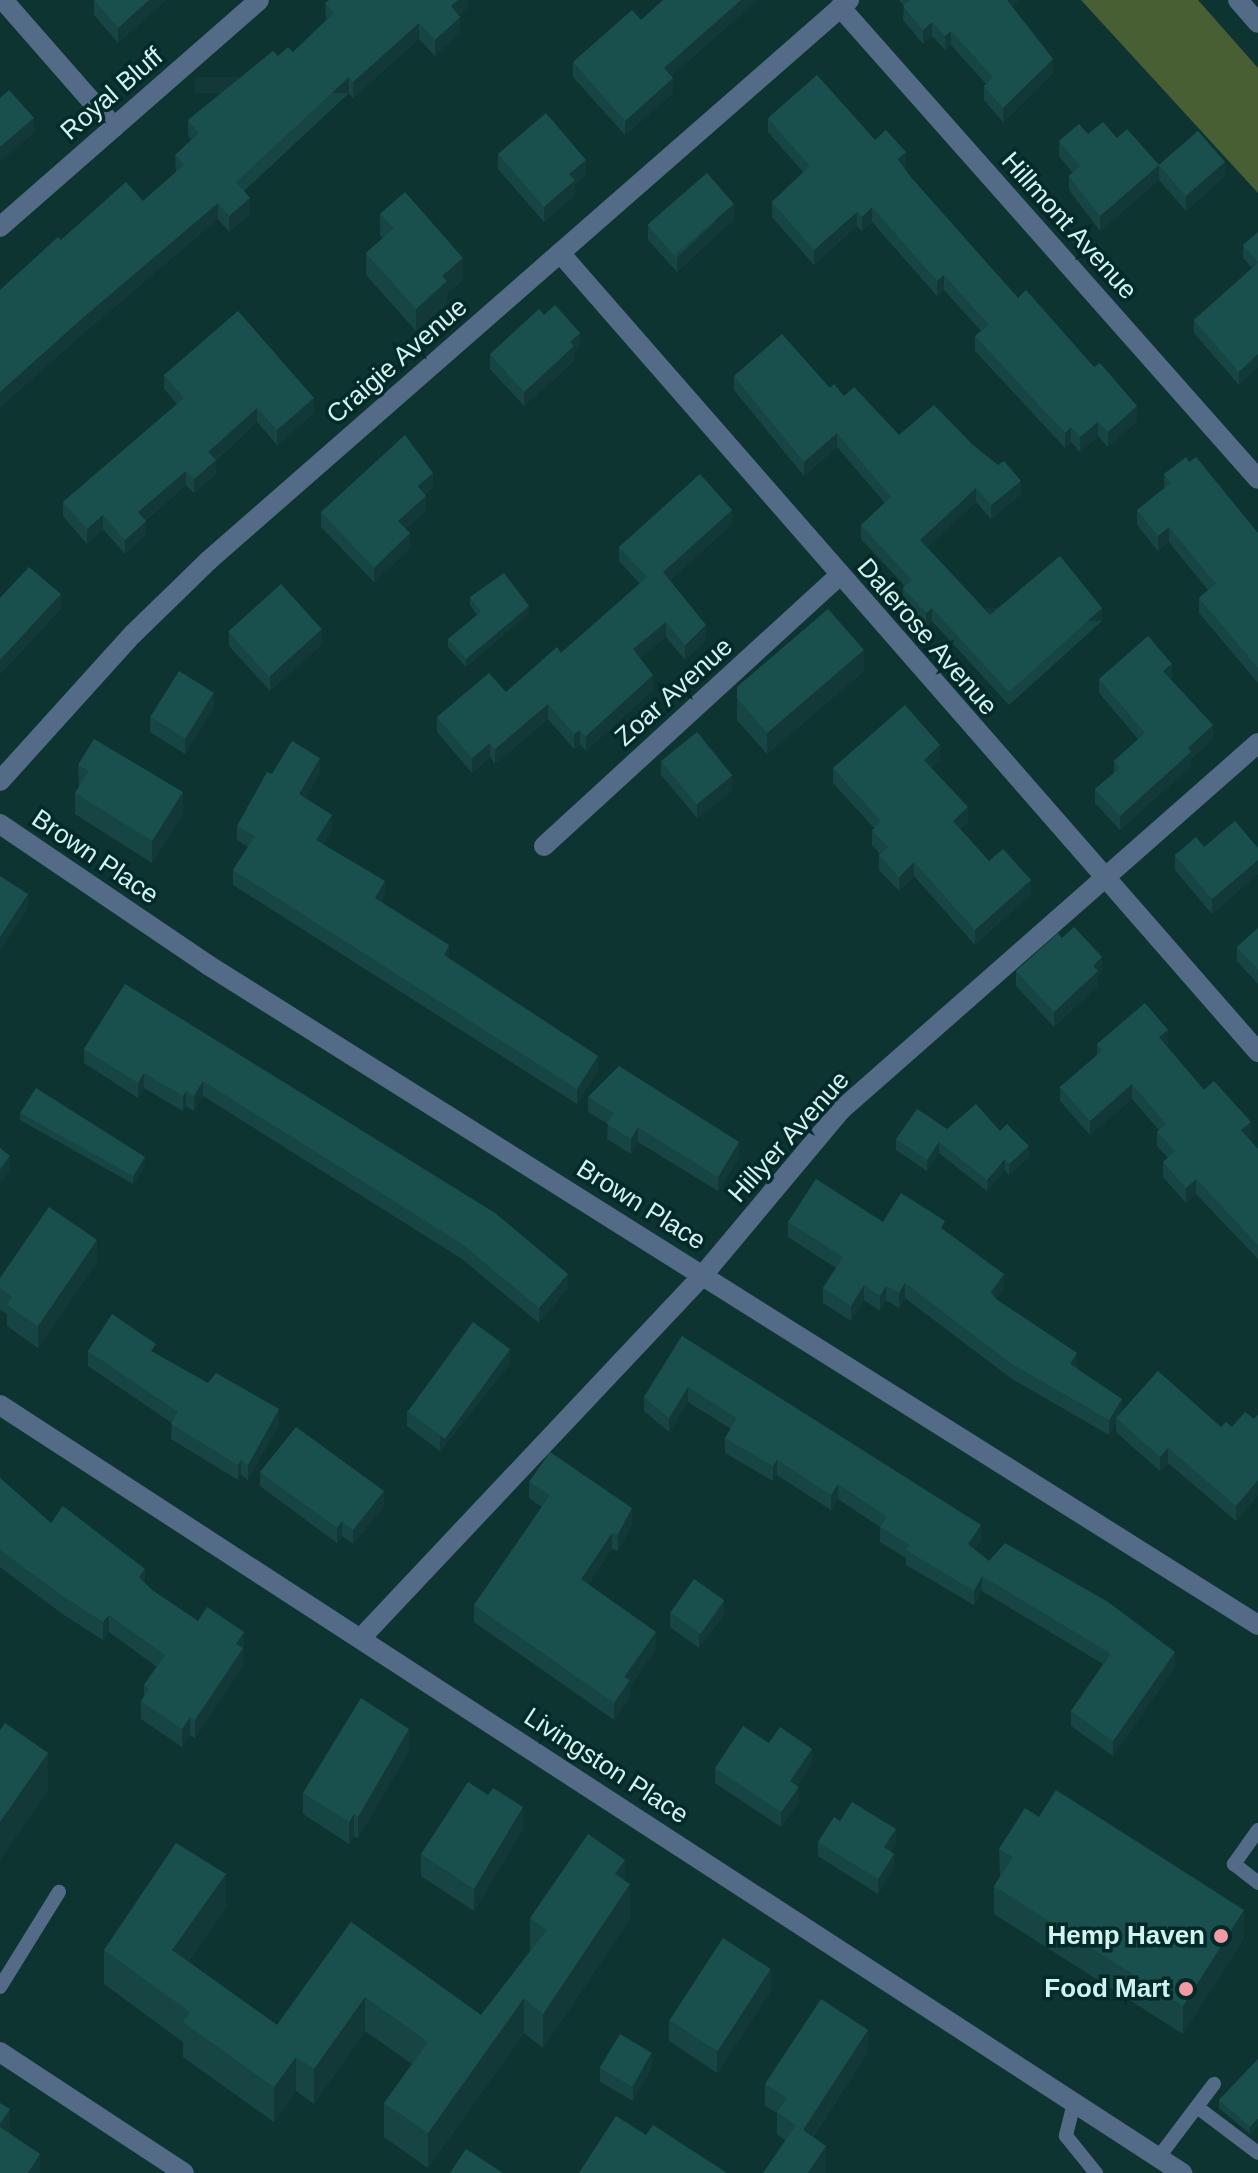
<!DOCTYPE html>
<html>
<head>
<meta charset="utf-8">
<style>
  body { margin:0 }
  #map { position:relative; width:1258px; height:2173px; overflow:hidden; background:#0e3432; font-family:Arial,sans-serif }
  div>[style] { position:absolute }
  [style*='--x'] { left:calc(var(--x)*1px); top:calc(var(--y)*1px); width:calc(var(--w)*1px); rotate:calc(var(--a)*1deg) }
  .green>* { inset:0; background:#485e33 }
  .service>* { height:14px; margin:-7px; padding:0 7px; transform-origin:7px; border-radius:7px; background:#536b86 }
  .minor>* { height:20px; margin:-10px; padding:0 10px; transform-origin:10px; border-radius:10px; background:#536b86 }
  .tertiary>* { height:20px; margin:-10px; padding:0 10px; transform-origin:10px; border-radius:10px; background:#536b86 }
  .wall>* { inset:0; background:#164543 }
  .shaded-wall>* { inset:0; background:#123837; transform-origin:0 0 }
  .building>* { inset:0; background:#19504e; transform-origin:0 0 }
  .dots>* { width:22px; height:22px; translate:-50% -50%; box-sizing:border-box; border:4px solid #032a28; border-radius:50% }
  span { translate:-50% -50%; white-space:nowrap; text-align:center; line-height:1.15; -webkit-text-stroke:7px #032a28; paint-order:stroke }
  .street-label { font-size:26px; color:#d1f3f0 }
  .poi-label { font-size:26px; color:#d1f3f0; font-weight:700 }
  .right { translate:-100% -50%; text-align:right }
</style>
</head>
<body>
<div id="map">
  <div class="green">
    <div style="clip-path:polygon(1081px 0,1198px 0,1258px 68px,1258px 193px)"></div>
  </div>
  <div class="service">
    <div style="--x:1258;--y:1830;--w:42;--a:125.2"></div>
    <div style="--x:1234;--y:1864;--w:31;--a:38"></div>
    <div style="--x:0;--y:1987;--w:112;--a:-58.2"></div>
    <div style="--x:1074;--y:2103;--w:34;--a:104"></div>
    <div style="--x:1066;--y:2136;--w:48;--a:51"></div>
    <div style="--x:1197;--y:2107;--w:76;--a:37"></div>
    <div style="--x:1158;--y:2158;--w:93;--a:-52.9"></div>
  </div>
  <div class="minor">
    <div style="--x:3;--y:0;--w:169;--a:48.8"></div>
    <div style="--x:840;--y:7;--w:630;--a:48.47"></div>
    <div style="--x:0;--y:227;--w:344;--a:-41.2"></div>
    <div style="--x:560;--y:253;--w:1061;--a:48.86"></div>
    <div style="--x:0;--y:781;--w:198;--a:-47.9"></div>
    <div style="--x:133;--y:634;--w:105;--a:-44.2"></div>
    <div style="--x:208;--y:561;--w:852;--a:-41.19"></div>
    <div style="--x:0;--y:824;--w:251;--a:34.1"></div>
    <div style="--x:208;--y:965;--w:1240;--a:32.15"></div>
    <div style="--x:544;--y:846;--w:400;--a:-42.5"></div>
    <div style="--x:0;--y:1405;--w:1410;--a:33.01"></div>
    <div style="--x:361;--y:1638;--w:499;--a:-46.7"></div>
    <div style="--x:703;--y:1275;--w:215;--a:-50.1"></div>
    <div style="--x:841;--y:1110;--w:555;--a:-41.35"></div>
    <div style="--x:0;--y:2052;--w:220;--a:33.3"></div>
  </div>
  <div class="tertiary">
    <div style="--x:1238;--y:0;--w:30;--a:49"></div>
  </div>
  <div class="wall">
    <div style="clip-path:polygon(94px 0,166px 0,118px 43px,94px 15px)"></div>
    <div style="clip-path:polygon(468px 0,468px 7px,459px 15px,460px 33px,435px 56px,419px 39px,353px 98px,349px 93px,244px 191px,250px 214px,229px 232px,218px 219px,86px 331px,61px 240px,143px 201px,176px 172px,175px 155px,192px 140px,188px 136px,188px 120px,278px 56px,293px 52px,326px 20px,325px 3px)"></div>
    <div style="clip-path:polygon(899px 0,1019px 0,1012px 7px,1053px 73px,1003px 122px,984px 100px,984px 86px,986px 84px,951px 45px,945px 50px,932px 36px,923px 44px,903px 20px,904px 6px)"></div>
    <div style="clip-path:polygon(573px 62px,672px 76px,673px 93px,625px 135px,573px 77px)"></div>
    <div style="clip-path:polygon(768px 118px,875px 140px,906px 166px,904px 168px,909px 175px,1018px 298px,1137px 421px,1108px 447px,1098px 436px,1080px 452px,1071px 442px,1065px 448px,975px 351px,975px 336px,981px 331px,944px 290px,937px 296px,872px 222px,862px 231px,857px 226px,814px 265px,772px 217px,772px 202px,803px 172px,768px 132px)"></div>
    <div style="clip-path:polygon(1088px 134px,1117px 138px,1159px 165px,1225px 176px,1186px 211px,1159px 180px,1100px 231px,1069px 190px,1069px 176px,1073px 173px,1059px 156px,1059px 141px)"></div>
    <div style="clip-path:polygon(498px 154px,586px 175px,575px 184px,575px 195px,544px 222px,498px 169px)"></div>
    <div style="clip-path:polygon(380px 214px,463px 280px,447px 293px,447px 303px,416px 331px,366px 275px,366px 253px,383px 238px,380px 235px)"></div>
    <div style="clip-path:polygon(734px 219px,677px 272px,648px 240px,648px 225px)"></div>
    <div style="clip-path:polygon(1258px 232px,1258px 367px,1239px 385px,1194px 333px,1194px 320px,1252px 268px,1243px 258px,1243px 245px)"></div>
    <div style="clip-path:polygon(544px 315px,580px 347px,574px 353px,574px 361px,524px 406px,490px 369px,490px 354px)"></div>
    <div style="clip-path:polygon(164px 375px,314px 413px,277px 445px,257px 422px,216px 460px,216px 474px,194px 493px,186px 485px,146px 520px,146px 535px,125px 554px,103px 529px,87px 544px,63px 516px,63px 502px,177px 404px,164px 389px)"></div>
    <div style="clip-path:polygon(734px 376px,830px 388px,844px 396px,899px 435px,1021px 494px,991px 519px,976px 502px,927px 547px,990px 615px,1102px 621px,1009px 705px,932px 621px,926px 626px,903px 602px,903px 588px,905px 586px,861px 539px,861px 525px,885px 503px,837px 447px,804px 476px,734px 390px)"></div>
    <div style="clip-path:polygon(1164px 474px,1258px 533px,1258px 683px,1199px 613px,1199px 598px,1208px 590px,1169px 542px,1158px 551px,1137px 525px,1137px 510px,1164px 488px)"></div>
    <div style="clip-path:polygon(433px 487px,425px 495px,426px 511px,405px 529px,410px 548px,374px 582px,321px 527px,321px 512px)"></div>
    <div style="clip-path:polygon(732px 524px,670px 580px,706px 640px,685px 660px,666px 637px,640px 658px,653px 690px,586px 751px,580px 744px,574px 749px,548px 719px,495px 764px,490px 757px,472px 773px,437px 732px,437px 717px,506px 692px,561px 653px,640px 584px,619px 561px,619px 547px)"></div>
    <div style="clip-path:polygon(470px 597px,529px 613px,466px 667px,448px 647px,448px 639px,477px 615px,470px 605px)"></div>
    <div style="clip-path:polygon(229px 632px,322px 644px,270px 691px,229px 646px)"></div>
    <div style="clip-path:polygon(864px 671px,767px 754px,737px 720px,737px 687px)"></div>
    <div style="clip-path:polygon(1172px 678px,1170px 679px,1213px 739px,1191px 759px,1191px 766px,1120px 830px,1095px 803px,1095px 789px,1114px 773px,1114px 761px,1138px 739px,1099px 693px,1099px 679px)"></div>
    <div style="clip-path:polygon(214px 707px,185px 754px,150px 732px,150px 717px)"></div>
    <div style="clip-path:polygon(661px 760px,732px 791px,697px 818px,661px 775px)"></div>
    <div style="clip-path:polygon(940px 760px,931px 768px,968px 822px,960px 829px,989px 861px,1031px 894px,975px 945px,914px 876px,899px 891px,879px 870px,879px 855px,880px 854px,872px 845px,872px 830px,874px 828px,833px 783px,833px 768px)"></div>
    <div style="clip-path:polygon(78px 765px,183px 814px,152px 863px,75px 814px,75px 793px,79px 787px)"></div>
    <div style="clip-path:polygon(320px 773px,305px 798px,332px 830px,323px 845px,385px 896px,381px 902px,449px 959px,598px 1071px,577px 1104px,233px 885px,233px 870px,248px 847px,237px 840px,237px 826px,272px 774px)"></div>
    <div style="clip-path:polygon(1204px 847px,1258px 848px,1258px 874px,1212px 914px,1175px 870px,1175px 855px)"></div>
    <div style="clip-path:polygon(1258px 928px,1258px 984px,1237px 961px,1237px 947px)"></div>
    <div style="clip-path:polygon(1062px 938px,1102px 972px,1098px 975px,1098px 986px,1054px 1027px,1016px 986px,1016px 971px)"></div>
    <div style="clip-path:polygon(125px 984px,568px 1288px,539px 1323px,462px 1259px,203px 1096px,194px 1111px,186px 1106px,183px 1111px,144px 1088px,138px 1098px,84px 1063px,84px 1049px)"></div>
    <div style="clip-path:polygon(1097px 1044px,1168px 1044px,1166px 1046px,1204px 1090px,1251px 1136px,1248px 1138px,1258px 1149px,1258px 1259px,1196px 1194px,1186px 1203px,1163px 1177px,1163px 1162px,1168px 1158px,1157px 1146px,1157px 1132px,1159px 1130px,1132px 1099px,1090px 1135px,1060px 1101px,1060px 1087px,1097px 1055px)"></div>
    <div style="clip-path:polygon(588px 1097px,739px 1157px,718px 1191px,638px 1142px,631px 1154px,607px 1139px,608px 1124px,588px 1112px)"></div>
    <div style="clip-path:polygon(20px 1113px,145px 1165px,133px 1184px,20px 1120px)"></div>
    <div style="clip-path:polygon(947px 1129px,1000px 1131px,1029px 1157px,1009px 1175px,1005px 1170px,987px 1191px,939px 1153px,927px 1171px,896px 1150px,896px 1139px)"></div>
    <div style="clip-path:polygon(788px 1222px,883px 1222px,945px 1231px,1004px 1289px,996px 1299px,1077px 1368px,1122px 1411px,1221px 1427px,1232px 1427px,1254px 1419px,1258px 1415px,1258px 1495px,1236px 1521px,1168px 1463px,1160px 1471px,1116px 1432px,1116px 1423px,1109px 1435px,1012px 1379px,905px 1298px,899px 1308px,886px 1300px,880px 1311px,864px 1300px,851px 1321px,823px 1303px,823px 1288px,836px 1268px,788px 1237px)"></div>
    <div style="clip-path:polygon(97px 1262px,38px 1348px,7px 1326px,7px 1314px,0 1310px,0 1278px)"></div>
    <div style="clip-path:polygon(682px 1336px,981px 1540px,974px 1550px,989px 1561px,1175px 1667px,1113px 1756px,1071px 1726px,1071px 1711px,1103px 1664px,982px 1591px,974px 1605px,906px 1565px,906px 1558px,880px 1542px,880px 1527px,838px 1499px,831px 1510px,777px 1475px,773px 1481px,725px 1453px,725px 1438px,731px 1429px,688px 1402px,669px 1432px,644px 1411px,644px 1397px)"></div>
    <div style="clip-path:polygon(88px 1351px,156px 1354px,279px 1424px,248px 1480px,241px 1475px,238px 1480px,171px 1439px,172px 1423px,88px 1366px)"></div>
    <div style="clip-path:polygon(510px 1364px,440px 1451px,407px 1426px,407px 1411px)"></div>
    <div style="clip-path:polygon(260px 1472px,384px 1506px,353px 1544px,342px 1536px,337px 1543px,260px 1486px)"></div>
    <div style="clip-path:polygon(0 1478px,51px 1523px,145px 1583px,152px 1590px,198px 1621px,244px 1632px,243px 1666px,195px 1738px,190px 1735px,182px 1747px,141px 1719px,141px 1701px,144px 1697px,144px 1685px,157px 1667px,109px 1632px,103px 1640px,61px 1613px,0 1567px)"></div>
    <div style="clip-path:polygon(529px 1482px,632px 1525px,618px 1551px,612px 1549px,588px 1584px,656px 1649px,630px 1686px,630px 1697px,614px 1720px,474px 1622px,474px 1605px,542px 1507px,529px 1498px)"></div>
    <div style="clip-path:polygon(670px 1612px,724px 1615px,699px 1648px,670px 1627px)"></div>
    <div style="clip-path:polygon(769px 1743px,812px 1764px,797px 1786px,799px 1802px,781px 1827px,715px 1783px,715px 1768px)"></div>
    <div style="clip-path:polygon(409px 1751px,358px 1838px,354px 1836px,349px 1844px,303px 1814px,303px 1793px)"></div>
    <div style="clip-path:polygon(488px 1795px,523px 1829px,474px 1911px,421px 1876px,421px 1854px)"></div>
    <div style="clip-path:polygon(1039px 1817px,1244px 1938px,1183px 2034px,994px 1914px,994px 1886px,1000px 1877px,999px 1849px)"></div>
    <div style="clip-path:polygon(840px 1821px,896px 1844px,891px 1852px,894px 1868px,878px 1894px,818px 1856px,818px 1842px)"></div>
    <div style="clip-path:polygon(625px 1881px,630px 1919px,543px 2048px,524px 2033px,428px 2168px,384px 2137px,384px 2103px,412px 2064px,365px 2031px,314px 2104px,296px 2091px,274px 2122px,183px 2057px,183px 2042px,104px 1984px,104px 1950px,226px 1908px,188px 1962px,277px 2025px,351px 1922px,481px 2015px,530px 1951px,530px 1918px)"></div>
    <div style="clip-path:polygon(771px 1991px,717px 2073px,669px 2041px,669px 2020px)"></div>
    <div style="clip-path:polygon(868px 2052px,813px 2137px,826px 2173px,777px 2134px,777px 2113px,765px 2106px,765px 2084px)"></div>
    <div style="clip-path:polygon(1258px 2059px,1258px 2125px,1250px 2134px,1219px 2108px,1219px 2100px)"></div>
    <div style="clip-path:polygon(600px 2067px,652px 2067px,633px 2101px,600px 2082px)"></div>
  </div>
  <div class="shaded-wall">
    <div style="clip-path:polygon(149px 0,166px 0,118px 43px,118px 28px)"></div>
    <div style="clip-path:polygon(458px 0,468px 0,468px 7px,451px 22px,451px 6px)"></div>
    <div style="clip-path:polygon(741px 0,758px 0,664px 83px,664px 68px)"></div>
    <div style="clip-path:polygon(1006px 0,1019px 0,1006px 13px)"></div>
    <div style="clip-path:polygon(460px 17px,460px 33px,435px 56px,435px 40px)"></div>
    <div style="clip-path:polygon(932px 22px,932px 36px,923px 44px,923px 30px)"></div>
    <div style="clip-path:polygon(419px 23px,419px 39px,353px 98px,353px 82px)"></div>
    <div style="clip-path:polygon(951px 31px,951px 45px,945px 50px,945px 36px)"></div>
    <div style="clip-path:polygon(1053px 59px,1053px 73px,1003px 122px,1003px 108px)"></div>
    <div style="left:349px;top:77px;width:16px;height:154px;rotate:90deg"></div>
    <div style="clip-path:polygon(673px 78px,673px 93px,625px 135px,625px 121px)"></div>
    <div style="clip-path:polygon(34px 118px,34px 133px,0 162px,0 147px)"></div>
    <div style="clip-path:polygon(906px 152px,906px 166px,898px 174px,898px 159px)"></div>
    <div style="clip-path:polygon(586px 160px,586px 175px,575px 184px,575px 195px,544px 222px,544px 207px,569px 174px)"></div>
    <div style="clip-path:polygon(1225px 162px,1225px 176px,1186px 211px,1186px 196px)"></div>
    <div style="clip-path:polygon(1159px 165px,1159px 180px,1100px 231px,1100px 216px)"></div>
    <div style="clip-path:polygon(250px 198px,250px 214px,229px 232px,229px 216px)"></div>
    <div style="clip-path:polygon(218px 203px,218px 219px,86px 331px,0 408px,0 392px,86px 315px)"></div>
    <div style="clip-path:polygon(734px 204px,734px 219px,677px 272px,677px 258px)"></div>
    <div style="clip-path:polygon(872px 207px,872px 222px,862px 231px,862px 217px)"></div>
    <div style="clip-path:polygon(857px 212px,857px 226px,814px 265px,814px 250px)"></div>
    <div style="clip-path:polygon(463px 258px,463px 280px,447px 293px,447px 303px,416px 331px,416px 309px,442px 276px)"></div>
    <div style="clip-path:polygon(944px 275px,944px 290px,937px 296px,937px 281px)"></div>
    <div style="clip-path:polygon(580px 333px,580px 347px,574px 353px,574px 361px,524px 406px,524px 392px,570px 342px)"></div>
    <div style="clip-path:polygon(1258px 354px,1258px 367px,1239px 385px,1239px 372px)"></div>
    <div style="clip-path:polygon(314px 398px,314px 413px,277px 445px,277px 430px)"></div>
    <div style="clip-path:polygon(1137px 406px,1137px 421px,1108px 447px,1108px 432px)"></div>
    <div style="clip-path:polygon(257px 408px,257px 422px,208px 466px,208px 452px)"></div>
    <div style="clip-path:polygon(1098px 422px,1098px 436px,1080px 452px,1080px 437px)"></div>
    <div style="clip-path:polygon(1071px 427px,1071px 442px,1065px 448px,1065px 433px)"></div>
    <div style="clip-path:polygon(837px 433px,837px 447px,804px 476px,804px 462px)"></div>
    <div style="clip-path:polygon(216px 460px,216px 474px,194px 493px,194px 479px)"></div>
    <div style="clip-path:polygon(186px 471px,186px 485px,138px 526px,138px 512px)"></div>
    <div style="clip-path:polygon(433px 473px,433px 487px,418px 501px,418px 486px)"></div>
    <div style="clip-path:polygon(1021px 481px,1021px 494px,991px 519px,991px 505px)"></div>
    <div style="clip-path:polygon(976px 488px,976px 502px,920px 554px,920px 540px)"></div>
    <div style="clip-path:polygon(426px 496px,426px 511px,398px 536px,398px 521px)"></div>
    <div style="clip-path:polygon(732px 510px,732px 524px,663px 586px,663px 572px)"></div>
    <div style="clip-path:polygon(103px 515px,103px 529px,87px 544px,87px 529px)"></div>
    <div style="clip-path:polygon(146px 521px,146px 535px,125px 554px,125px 540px)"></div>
    <div style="clip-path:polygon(1169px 527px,1169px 542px,1158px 551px,1158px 536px)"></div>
    <div style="clip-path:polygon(410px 533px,410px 548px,374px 582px,374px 568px)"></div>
    <div style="clip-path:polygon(61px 594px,61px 609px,0 675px,0 660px)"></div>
    <div style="clip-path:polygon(529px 606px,529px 613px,466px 667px,466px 659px)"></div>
    <div style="clip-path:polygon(932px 608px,932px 621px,926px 626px,926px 613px)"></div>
    <div style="left:1102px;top:608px;width:13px;height:125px;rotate:90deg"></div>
    <div style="clip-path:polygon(666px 622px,666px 637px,633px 664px,633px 649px)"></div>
    <div style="clip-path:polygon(706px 625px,706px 640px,685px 660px,685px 645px)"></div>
    <div style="clip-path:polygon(322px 629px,322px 644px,270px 691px,270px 676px)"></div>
    <div style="clip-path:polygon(864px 650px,864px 671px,767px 754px,767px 733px)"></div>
    <div style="clip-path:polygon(1172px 664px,1172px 678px,1163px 685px,1163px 671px)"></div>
    <div style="clip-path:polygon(653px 675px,653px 690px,586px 751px,586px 736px)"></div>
    <div style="clip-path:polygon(214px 693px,214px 707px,185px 754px,185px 739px)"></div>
    <div style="clip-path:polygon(548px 704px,548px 719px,495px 764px,495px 749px)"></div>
    <div style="clip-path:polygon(1213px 725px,1213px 739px,1191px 759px,1191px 766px,1120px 830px,1120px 816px,1188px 748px)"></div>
    <div style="clip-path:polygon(580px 730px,580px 744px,574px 749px,574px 734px)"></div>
    <div style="clip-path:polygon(490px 743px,490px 757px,472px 773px,472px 758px)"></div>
    <div style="clip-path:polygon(940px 745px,940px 760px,924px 775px,924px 760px)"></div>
    <div style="clip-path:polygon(320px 758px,320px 773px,299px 808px,299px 794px)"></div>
    <div style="clip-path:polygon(732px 776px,732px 791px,697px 818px,697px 804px)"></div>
    <div style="clip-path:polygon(183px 792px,183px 814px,152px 863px,152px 841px)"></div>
    <div style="clip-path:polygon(968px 807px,968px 822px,953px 835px,953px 821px)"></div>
    <div style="clip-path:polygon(332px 815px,332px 830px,316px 855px,316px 840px)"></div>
    <div style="clip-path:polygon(1258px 860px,1258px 874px,1212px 914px,1212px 899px)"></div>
    <div style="clip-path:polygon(914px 862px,914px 876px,899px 891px,899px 877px)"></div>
    <div style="clip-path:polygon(1031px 880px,1031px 894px,975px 945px,975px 930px)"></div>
    <div style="clip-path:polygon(385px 881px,385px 896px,375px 913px,375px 898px)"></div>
    <div style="clip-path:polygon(28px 894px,28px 908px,0 952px,0 937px)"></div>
    <div style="clip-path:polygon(449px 945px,449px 959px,444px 955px)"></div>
    <div style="clip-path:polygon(1102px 957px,1102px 972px,1098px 975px,1098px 986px,1054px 1027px,1054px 1012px)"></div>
    <div style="clip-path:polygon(1168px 1030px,1168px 1044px,1159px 1052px,1159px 1037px)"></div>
    <div style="clip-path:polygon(598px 1056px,598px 1071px,577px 1104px,577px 1089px)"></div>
    <div style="clip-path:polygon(144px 1073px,144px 1088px,138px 1098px,138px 1083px)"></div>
    <div style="clip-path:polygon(203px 1081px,203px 1096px,194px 1111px,194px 1096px)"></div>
    <div style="clip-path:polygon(1132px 1084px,1132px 1099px,1090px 1135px,1090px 1121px)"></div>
    <div style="clip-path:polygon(186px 1091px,186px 1106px,183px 1111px,183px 1096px)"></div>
    <div style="clip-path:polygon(1251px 1122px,1251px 1136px,1241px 1145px,1241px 1130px)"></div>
    <div style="clip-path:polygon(638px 1127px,638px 1142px,631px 1154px,631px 1139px)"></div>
    <div style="clip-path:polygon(739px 1142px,739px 1157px,718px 1191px,718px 1177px)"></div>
    <div style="clip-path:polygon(939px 1142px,939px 1153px,927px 1171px,927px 1160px)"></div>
    <div style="clip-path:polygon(1029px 1146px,1029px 1157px,1009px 1175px,1009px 1164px)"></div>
    <div style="clip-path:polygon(10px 1156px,10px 1171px,0 1184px,0 1169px)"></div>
    <div style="clip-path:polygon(145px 1157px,145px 1165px,133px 1184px,133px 1176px)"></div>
    <div style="clip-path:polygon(1005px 1159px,1005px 1170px,987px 1191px,987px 1180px)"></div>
    <div style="clip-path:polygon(1196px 1179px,1196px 1194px,1186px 1203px,1186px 1188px)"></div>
    <div style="clip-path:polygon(97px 1240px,97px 1262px,38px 1348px,38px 1326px)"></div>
    <div style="clip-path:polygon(568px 1274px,568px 1288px,539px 1323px,539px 1308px)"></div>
    <div style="clip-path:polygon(1004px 1274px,1004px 1289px,991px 1306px,991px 1292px)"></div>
    <div style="clip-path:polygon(905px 1283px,905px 1298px,899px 1308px,899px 1293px)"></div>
    <div style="clip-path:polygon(864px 1285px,864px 1300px,851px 1321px,851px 1306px)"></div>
    <div style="clip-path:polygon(886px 1286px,886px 1300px,880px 1311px,880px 1296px)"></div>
    <div style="clip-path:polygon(510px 1349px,510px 1364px,440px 1451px,440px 1436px)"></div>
    <div style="clip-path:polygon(1077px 1353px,1077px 1368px,1070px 1364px)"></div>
    <div style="clip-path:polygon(688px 1387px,688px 1402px,669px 1432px,669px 1418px)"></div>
    <div style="clip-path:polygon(1122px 1399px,1122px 1414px,1116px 1418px,1116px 1423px,1109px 1435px,1109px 1420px)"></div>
    <div style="clip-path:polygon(279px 1409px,279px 1424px,248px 1480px,248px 1465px)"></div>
    <div style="clip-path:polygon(1168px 1448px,1168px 1463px,1160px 1471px,1160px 1457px)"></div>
    <div style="clip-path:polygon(241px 1460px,241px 1475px,238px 1480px,238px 1465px)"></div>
    <div style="clip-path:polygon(777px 1460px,777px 1475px,773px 1481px,773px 1466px)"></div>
    <div style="clip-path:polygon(1258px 1480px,1258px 1495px,1236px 1521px,1236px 1506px)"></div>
    <div style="clip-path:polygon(838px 1484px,838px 1499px,831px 1510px,831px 1495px)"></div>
    <div style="clip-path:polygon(384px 1491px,384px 1506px,353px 1544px,353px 1530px)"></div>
    <div style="clip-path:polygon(632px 1508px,632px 1525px,618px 1551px,618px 1534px)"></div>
    <div style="clip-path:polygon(342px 1521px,342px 1536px,337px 1543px,337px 1528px)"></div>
    <div style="clip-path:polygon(981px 1525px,981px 1540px,968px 1559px,968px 1544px)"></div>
    <div style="clip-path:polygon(612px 1533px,612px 1549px,581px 1596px,581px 1579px)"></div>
    <div style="clip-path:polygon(145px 1569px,145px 1587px,139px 1577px)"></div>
    <div style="clip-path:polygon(982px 1576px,982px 1591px,974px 1605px,974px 1591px)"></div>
    <div style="clip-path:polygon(724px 1600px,724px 1615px,699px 1648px,699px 1634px)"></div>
    <div style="clip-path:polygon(109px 1615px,109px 1632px,103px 1640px,103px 1622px)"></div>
    <div style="clip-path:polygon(244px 1632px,243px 1666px,195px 1738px,195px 1720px,236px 1644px)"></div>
    <div style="clip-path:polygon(656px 1632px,656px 1649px,630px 1686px,630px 1697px,614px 1720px,614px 1703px,624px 1677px)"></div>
    <div style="clip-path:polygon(1175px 1652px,1175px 1667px,1113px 1756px,1113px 1741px)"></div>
    <div style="clip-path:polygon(190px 1717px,190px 1735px,182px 1747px,182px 1729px)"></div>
    <div style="clip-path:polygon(409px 1729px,409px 1751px,358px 1838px,358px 1817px)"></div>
    <div style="clip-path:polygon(812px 1749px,812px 1764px,790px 1796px,790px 1781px)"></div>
    <div style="clip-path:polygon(48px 1753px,48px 1791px,0 1860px,0 1822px)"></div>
    <div style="clip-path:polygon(799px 1787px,799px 1802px,781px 1827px,781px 1812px)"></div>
    <div style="clip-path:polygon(523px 1807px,523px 1829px,474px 1911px,474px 1889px)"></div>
    <div style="clip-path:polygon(354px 1814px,354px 1836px,349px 1844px,349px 1822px)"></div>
    <div style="clip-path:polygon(896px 1829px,896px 1844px,884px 1862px,884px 1847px)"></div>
    <div style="clip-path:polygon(894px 1854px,894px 1868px,878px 1894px,878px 1879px)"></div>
    <div style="clip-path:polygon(625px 1860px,625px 1892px,630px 1884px,630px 1919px,543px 2048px,543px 2014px,615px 1874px)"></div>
    <div style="clip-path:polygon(226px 1874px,226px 1908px,172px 1985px,172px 1950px)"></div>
    <div style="clip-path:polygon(1244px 1910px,1244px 1938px,1183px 2034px,1183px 2006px)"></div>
    <div style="clip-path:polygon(771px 1969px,771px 1991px,717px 2073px,717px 2051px)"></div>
    <div style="clip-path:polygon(365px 1997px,365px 2031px,314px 2104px,314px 2069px)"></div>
    <div style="clip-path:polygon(524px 1998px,524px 2033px,428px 2168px,428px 2133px)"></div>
    <div style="clip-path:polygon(868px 2030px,868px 2052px,803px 2151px,803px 2130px)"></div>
    <div style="clip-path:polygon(652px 2053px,652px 2067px,633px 2101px,633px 2087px)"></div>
    <div style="clip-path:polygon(296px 2057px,296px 2091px,274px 2122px,274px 2087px)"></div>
    <div style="clip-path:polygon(10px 2109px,10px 2147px,0 2162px,0 2124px)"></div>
    <div style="clip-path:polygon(1258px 2118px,1258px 2125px,1250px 2134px,1250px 2127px)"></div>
    <div style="clip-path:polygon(826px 2146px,826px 2173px,808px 2173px)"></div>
    <div style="clip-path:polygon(40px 2154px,40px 2173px,28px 2173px)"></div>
  </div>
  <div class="building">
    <div style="clip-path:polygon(94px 0,149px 0,118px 28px)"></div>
    <div style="clip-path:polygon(329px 0,458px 0,451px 6px,460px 17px,435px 40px,419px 23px,353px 82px,349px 77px,236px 182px,250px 198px,229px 216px,218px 203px,86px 315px,0 392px,0 290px,58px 237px,61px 240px,126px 182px,143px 201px,184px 165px,175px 155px,199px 133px,188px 120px,273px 51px,278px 56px,288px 47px,293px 52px,334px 13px,325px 3px)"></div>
    <div style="clip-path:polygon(663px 0,741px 0,664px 68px,673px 78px,625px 121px,573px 62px,632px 10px,641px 20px)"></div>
    <div style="clip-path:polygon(910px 0,1007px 0,1053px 59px,1003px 108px,984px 86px,993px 77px,951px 31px,945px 36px,932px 22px,923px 30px,903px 6px)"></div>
    <div style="clip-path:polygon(817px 75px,875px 140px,886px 130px,906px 152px,898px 159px,909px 175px,984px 260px,1018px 298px,1026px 290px,1094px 367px,1100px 363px,1137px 406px,1108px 432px,1098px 422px,1080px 437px,1071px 427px,1065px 433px,975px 336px,989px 325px,944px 275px,937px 281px,872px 207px,862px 217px,857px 212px,814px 250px,772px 202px,810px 166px,768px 118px)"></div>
    <div style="clip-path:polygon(9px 90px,34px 118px,0 147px,0 98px)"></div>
    <div style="clip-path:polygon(546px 113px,586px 160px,569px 174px,575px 180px,544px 207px,498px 154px)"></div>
    <div style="clip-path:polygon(1103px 122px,1117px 138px,1127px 129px,1159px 165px,1100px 216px,1069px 176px,1080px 166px,1059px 141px,1079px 124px,1088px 134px)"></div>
    <div style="left:1198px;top:131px;width:41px;height:52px;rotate:49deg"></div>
    <div style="left:707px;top:173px;width:41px;height:79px;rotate:49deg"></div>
    <div style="clip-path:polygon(405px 192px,463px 258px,442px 276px,447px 281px,416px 309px,366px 253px,394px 228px,380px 214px)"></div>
    <div style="clip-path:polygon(1258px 232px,1258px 262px,1243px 245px)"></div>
    <div style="clip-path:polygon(1258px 263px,1258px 354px,1239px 372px,1194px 320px)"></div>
    <div style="clip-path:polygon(555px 305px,580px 333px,570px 342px,574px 346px,524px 392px,490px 354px,539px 309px,544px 315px)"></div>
    <div style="clip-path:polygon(238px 311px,314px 398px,277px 430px,257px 408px,208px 452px,216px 460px,194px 479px,186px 471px,138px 512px,146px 521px,125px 540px,103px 515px,87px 529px,63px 502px,184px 398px,164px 375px)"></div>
    <div style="clip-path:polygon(782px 334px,830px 388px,834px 384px,844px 396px,854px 387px,899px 435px,934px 405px,973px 445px,998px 465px,1004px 461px,1021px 481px,991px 505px,976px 488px,920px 540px,990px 615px,1060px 556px,1102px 608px,1009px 692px,932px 608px,926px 613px,903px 588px,912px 580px,861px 525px,891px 497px,837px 433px,804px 462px,734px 376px)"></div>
    <div style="clip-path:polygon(405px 435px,433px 473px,418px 486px,426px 496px,398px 521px,410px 533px,374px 568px,321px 512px)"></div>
    <div style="clip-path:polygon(1186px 457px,1189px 462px,1196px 457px,1258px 533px,1258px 668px,1199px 598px,1216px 584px,1169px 527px,1158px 536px,1137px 510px,1171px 483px,1164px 474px)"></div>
    <div style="clip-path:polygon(700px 474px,732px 510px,663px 572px,706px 625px,685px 645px,666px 622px,633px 649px,653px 675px,586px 736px,580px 730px,574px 734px,548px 704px,495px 749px,490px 743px,472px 758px,437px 717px,489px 673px,506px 692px,557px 647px,561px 653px,647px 577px,619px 547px)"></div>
    <div style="clip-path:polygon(29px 567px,61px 594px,0 660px,0 598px)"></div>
    <div style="clip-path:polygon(504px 573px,529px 606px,466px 659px,448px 639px,481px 612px,470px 597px)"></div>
    <div style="left:281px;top:584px;width:61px;height:71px;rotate:48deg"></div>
    <div style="clip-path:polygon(828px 609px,864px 650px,767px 733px,737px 698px,737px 687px)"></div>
    <div style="clip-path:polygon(1148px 636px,1172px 664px,1163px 671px,1213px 725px,1188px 748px,1191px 752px,1120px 816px,1095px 789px,1120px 768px,1114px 761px,1145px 733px,1099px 679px)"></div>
    <div style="left:179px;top:671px;width:41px;height:54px;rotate:32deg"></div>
    <div style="clip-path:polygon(905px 705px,940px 745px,924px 760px,968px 807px,953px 821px,989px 861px,1003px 849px,1031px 880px,975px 930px,914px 862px,899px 877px,879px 855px,888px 847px,872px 830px,881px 821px,833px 768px)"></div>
    <div style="left:697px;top:732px;width:56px;height:46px;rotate:51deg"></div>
    <div style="clip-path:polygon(94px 739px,183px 792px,152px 841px,75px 793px,89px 771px,78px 765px)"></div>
    <div style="clip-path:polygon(292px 741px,320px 758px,299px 794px,332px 815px,316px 840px,385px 881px,375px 898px,449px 945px,444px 955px,598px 1056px,577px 1089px,233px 870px,255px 836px,237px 826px,267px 772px,272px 774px)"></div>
    <div style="clip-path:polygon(1235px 821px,1258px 848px,1258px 860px,1212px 899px,1175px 855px,1196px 837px,1204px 847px)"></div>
    <div style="clip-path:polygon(0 876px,28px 894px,0 937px)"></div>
    <div style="clip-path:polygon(1074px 927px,1102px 957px,1093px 966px,1098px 971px,1054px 1012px,1016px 971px,1058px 933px,1062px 938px)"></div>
    <div style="clip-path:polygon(1258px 928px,1258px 970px,1237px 947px)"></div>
    <div style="clip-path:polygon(125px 984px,495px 1213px,568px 1274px,539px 1308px,462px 1244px,203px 1081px,194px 1096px,186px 1091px,183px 1096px,144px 1073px,138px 1083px,84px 1049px)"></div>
    <div style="clip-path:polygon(1145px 1003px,1168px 1030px,1159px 1037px,1204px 1090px,1214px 1081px,1251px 1122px,1241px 1130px,1258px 1149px,1258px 1245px,1196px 1179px,1186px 1188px,1163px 1162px,1175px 1151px,1157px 1132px,1166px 1124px,1132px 1084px,1090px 1121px,1060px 1087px,1103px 1050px,1097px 1044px)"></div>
    <div style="clip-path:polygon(619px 1066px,739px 1142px,718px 1177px,638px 1127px,631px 1139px,607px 1124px,614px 1113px,588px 1097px)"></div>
    <div style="clip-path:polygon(36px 1088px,145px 1157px,133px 1176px,20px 1113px)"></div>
    <div style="clip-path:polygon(976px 1104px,1000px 1131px,1007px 1124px,1029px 1146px,1009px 1164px,1005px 1159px,987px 1180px,939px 1142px,927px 1160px,896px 1139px,917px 1109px,947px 1129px)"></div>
    <div style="clip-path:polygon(0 1148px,10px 1156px,0 1169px)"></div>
    <div style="clip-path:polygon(816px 1179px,883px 1222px,901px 1193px,945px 1221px,941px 1228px,1004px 1274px,991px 1292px,996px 1299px,1077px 1353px,1070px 1364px,1122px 1399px,1109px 1420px,1012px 1364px,905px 1283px,899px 1293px,886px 1286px,880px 1296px,864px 1285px,851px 1306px,823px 1288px,843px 1257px,788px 1222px)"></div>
    <div style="clip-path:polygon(49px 1207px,97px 1240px,38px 1326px,7px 1305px,12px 1297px,0 1288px,0 1278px)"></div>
    <div style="clip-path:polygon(112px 1314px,156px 1344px,151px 1351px,208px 1383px,216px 1373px,279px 1409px,248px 1465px,241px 1460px,238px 1465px,171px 1424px,178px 1412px,88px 1351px)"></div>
    <div style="left:473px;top:1322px;width:46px;height:111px;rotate:36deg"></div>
    <div style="clip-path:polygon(682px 1336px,981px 1525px,968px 1544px,989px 1561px,1005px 1543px,1108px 1602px,1175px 1652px,1113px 1741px,1071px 1711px,1111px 1654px,982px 1576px,974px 1591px,906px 1550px,910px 1545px,880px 1527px,887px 1517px,838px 1484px,831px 1495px,777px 1460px,773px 1466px,725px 1438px,737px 1418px,688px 1387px,669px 1418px,644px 1397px)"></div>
    <div style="clip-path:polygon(1158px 1371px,1221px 1427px,1226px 1422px,1232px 1427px,1245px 1412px,1254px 1419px,1258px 1415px,1258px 1480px,1236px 1506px,1168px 1448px,1160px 1457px,1116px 1418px)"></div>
    <div style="clip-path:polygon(296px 1427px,384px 1491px,353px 1530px,342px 1521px,337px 1528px,260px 1472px)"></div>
    <div style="clip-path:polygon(550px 1452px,632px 1508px,618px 1534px,612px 1533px,581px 1579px,656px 1632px,624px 1677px,630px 1680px,614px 1703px,474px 1605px,550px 1495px,529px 1482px)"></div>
    <div style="clip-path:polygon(0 1478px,51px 1523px,63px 1506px,145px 1569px,139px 1577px,152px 1590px,198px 1621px,207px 1607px,244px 1632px,236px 1644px,243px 1648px,195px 1720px,190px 1717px,182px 1729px,141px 1701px,149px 1689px,144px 1685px,165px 1655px,109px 1615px,103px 1622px,61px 1595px,0 1550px)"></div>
    <div style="left:694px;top:1579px;width:37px;height:41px;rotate:35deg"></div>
    <div style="clip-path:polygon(361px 1698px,409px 1729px,358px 1817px,354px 1814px,349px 1822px,303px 1793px)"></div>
    <div style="clip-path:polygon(5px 1723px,48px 1753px,0 1822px,0 1730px)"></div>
    <div style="clip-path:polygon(743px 1726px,769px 1743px,780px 1727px,812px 1749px,790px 1781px,799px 1787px,781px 1812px,715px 1768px)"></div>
    <div style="clip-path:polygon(468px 1782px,488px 1795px,493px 1788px,523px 1807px,474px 1889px,421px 1854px)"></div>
    <div style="clip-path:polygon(1056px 1790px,1244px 1910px,1183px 2006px,994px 1886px,1013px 1857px,999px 1849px,1025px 1808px,1039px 1817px)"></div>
    <div style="clip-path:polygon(852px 1802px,896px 1829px,884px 1847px,894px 1854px,878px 1879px,818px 1842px,834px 1817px,840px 1821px)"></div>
    <div style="clip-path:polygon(588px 1834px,625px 1860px,615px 1874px,630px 1884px,543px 2014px,524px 1998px,428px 2133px,384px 2103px,428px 2042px,365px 1997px,314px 2069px,296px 2057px,274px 2087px,183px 2022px,190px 2012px,104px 1950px,176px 1843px,226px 1874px,172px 1950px,277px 2025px,351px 1922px,481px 2015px,547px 1930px,530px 1918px)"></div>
    <div style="left:723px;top:1938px;width:57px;height:98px;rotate:33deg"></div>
    <div style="clip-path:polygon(821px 1999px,868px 2030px,803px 2130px,777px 2112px,787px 2098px,765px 2084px)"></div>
    <div style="left:620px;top:2034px;width:37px;height:39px;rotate:31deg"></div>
    <div style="clip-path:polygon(1258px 2059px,1258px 2118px,1250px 2127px,1219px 2100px)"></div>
    <div style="clip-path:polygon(0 2103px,10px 2109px,0 2124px)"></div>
    <div style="clip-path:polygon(616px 2116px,646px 2135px,653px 2125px,727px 2173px,579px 2173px)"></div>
    <div style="clip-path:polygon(796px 2125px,826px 2146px,808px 2173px,763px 2173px)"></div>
    <div style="clip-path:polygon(0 2127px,40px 2154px,28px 2173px,0 2173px)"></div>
    <div style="clip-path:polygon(466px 2149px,503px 2173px,450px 2173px)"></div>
  </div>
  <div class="dots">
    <div style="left:1221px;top:1936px;background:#f49aa6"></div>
    <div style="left:1186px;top:1989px;background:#f49aa6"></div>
  </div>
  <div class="street-label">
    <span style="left:112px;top:94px;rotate:-41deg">Royal Bluff</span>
    <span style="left:1069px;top:226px;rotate:48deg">Hillmont Avenue</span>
    <span style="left:397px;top:361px;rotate:-41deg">Craigie Avenue</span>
    <span style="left:927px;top:637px;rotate:49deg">Dalerose Avenue</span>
    <span style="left:674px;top:692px;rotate:-42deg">Zoar Avenue</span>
    <span style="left:95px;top:857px;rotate:34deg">Brown Place</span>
    <span style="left:789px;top:1137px;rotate:-48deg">Hillyer Avenue</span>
    <span style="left:641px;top:1205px;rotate:32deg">Brown Place</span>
    <span style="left:606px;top:1766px;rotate:33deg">Livingston Place</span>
  </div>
  <div class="poi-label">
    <span class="right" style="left:1205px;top:1936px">Hemp Haven</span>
    <span class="right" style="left:1170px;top:1989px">Food Mart</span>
  </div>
</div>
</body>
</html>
